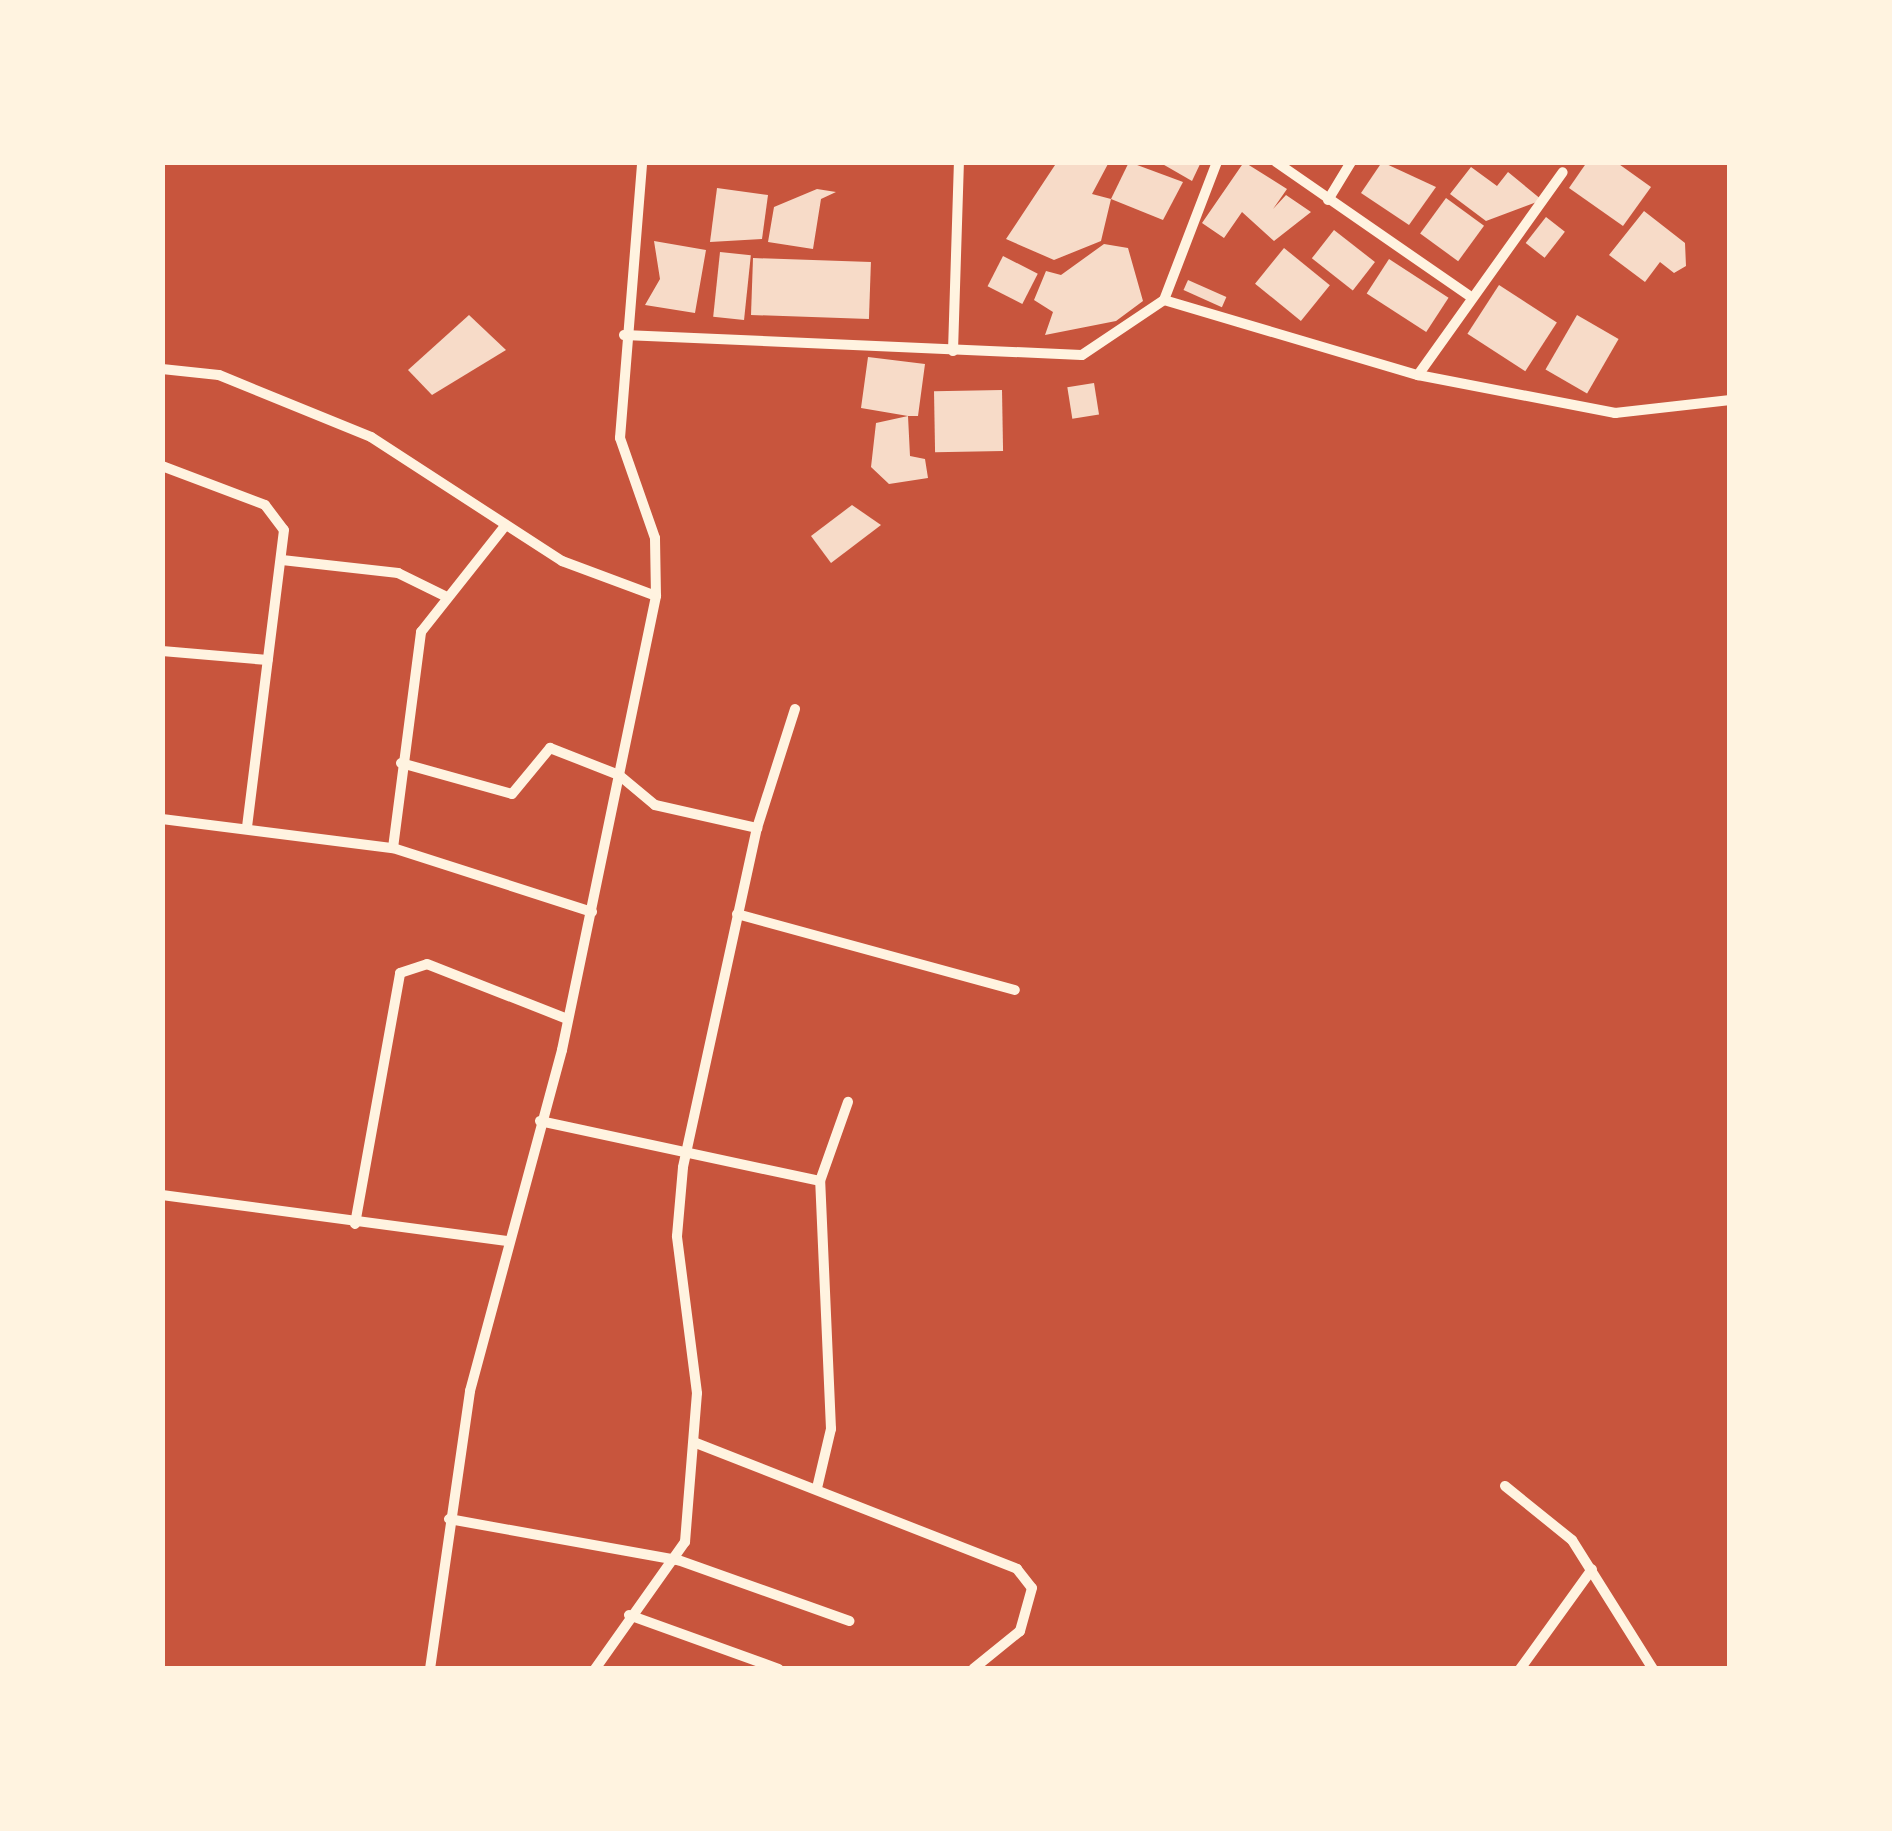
<!DOCTYPE html>
<html>
<head>
<meta charset="utf-8">
<style>
  body { margin:0 }
  #map { position:relative; width:1892px; height:1831px; overflow:hidden; background:#c8553d; font-family:Inter,sans-serif }
  div>[style] { position:absolute }
  [style*='--x'] { left:calc(var(--x)*1px); top:calc(var(--y)*1px); width:calc(var(--w)*1px); rotate:calc(var(--a)*1deg) }
  .building>* { inset:0; background:#f7dbc8; transform-origin:0 0 }
  .minor>* { height:10px; margin:-5px; padding:0 5px; transform-origin:5px; border-radius:5px; background:#fff3e0 }
  span { translate:-50% -50%; white-space:nowrap; text-align:center; line-height:1.15; -webkit-text-stroke:12px #fff3e0; paint-order:stroke }
  .frame { position:absolute; inset:0; border:165px solid #fff3e0; pointer-events:none }
</style>
</head>
<body>
<div id="map">
  <div class="building">
    <div style="clip-path:polygon(1057px 162px,1109px 162px,1092px 194px,1111px 199px,1101px 241px,1054px 260px,1006px 239px)"></div>
    <div style="clip-path:polygon(1129px 162px,1183px 182px,1163px 220px,1111px 199px)"></div>
    <div style="clip-path:polygon(1159px 162px,1201px 162px,1192px 181px)"></div>
    <div style="clip-path:polygon(1244px 162px,1287px 189px,1273px 209px,1286px 195px,1311px 212px,1274px 241px,1242px 212px,1224px 238px,1202px 223px)"></div>
    <div style="clip-path:polygon(1382px 162px,1436px 187px,1409px 225px,1361px 193px)"></div>
    <div style="clip-path:polygon(1587px 162px,1616px 162px,1651px 187px,1623px 226px,1569px 188px)"></div>
    <div style="clip-path:polygon(1471px 167px,1497px 186px,1508px 172px,1542px 200px,1486px 221px,1450px 194px)"></div>
    <div style="clip-path:polygon(717px 188px,768px 195px,762px 239px,710px 242px)"></div>
    <div style="clip-path:polygon(817px 189px,836px 192px,821px 199px,813px 249px,768px 242px,774px 207px)"></div>
    <div style="left:1446px;top:198px;width:47px;height:44px;rotate:36deg"></div>
    <div style="clip-path:polygon(1644px 211px,1685px 243px,1686px 266px,1674px 273px,1660px 262px,1645px 282px,1609px 255px)"></div>
    <div style="left:1546px;top:217px;width:24px;height:33px;rotate:38deg"></div>
    <div style="left:1334px;top:230px;width:52px;height:36px;rotate:38deg"></div>
    <div style="clip-path:polygon(654px 241px,706px 250px,695px 313px,645px 305px,660px 279px)"></div>
    <div style="clip-path:polygon(1104px 244px,1128px 248px,1143px 301px,1116px 321px,1045px 335px,1053px 312px,1034px 300px,1046px 271px,1061px 275px)"></div>
    <div style="left:1284px;top:248px;width:59px;height:46px;rotate:39deg"></div>
    <div style="left:720px;top:252px;width:31px;height:65px;rotate:6deg"></div>
    <div style="left:1003px;top:256px;width:39px;height:34px;rotate:27deg"></div>
    <div style="left:753px;top:258px;width:118px;height:57px;rotate:2deg"></div>
    <div style="left:1389px;top:259px;width:71px;height:41px;rotate:33deg"></div>
    <div style="left:1188px;top:280px;width:42px;height:11px;rotate:24deg"></div>
    <div style="left:1499px;top:285px;width:69px;height:58px;rotate:33deg"></div>
    <div style="clip-path:polygon(469px 315px,506px 350px,432px 395px,408px 370px)"></div>
    <div style="left:1577px;top:315px;width:48px;height:63px;rotate:30deg"></div>
    <div style="clip-path:polygon(868px 357px,925px 364px,918px 416px,908px 416px,910px 456px,925px 459px,928px 478px,889px 484px,871px 467px,876px 423px,908px 416px,861px 408px)"></div>
    <div style="left:1094px;top:383px;width:32px;height:27px;rotate:81deg"></div>
    <div style="left:1002px;top:390px;width:61px;height:68px;rotate:89deg"></div>
    <div style="clip-path:polygon(852px 505px,881px 525px,831px 563px,811px 536px)"></div>
  </div>
  <div class="minor">
    <div style="--x:1276;--y:162;--w:234;--a:34.7"></div>
    <div style="--x:1328;--y:200;--w:44;--a:-58.8"></div>
    <div style="--x:1164;--y:300;--w:265;--a:16.5"></div>
    <div style="--x:1418;--y:375;--w:249;--a:-54.5"></div>
    <div style="--x:624;--y:335;--w:458;--a:2.5"></div>
    <div style="--x:1082;--y:355;--w:99;--a:-33.9"></div>
    <div style="--x:1164;--y:300;--w:148;--a:-69"></div>
    <div style="--x:953;--y:351;--w:189;--a:-88.2"></div>
    <div style="--x:162;--y:369;--w:57;--a:6"></div>
    <div style="--x:219;--y:375;--w:164;--a:22.2"></div>
    <div style="--x:371;--y:437;--w:228;--a:33"></div>
    <div style="--x:562;--y:561;--w:100;--a:20.4"></div>
    <div style="--x:1418;--y:375;--w:201;--a:10.9"></div>
    <div style="--x:1615;--y:413;--w:116;--a:-6.4"></div>
    <div style="--x:162;--y:466;--w:110;--a:20.7"></div>
    <div style="--x:265;--y:505;--w:31;--a:53"></div>
    <div style="--x:284;--y:530;--w:300;--a:97.1"></div>
    <div style="--x:282;--y:560;--w:117;--a:6.4"></div>
    <div style="--x:398;--y:573;--w:55;--a:26.1"></div>
    <div style="--x:162;--y:651;--w:106;--a:4.9"></div>
    <div style="--x:401;--y:763;--w:115;--a:15.6"></div>
    <div style="--x:512;--y:794;--w:60;--a:-50.4"></div>
    <div style="--x:550;--y:748;--w:74;--a:21.4"></div>
    <div style="--x:619;--y:775;--w:47;--a:39.8"></div>
    <div style="--x:655;--y:805;--w:105;--a:12.7"></div>
    <div style="--x:162;--y:819;--w:233;--a:7.2"></div>
    <div style="--x:393;--y:848;--w:209;--a:17.8"></div>
    <div style="--x:393;--y:848;--w:218;--a:-82.6"></div>
    <div style="--x:421;--y:632;--w:135;--a:-51.6"></div>
    <div style="--x:737;--y:914;--w:288;--a:15.3"></div>
    <div style="--x:540;--y:1121;--w:286;--a:12.1"></div>
    <div style="--x:162;--y:1195;--w:348;--a:7.6"></div>
    <div style="--x:355;--y:1224;--w:255;--a:-79.8"></div>
    <div style="--x:400;--y:973;--w:28;--a:-18"></div>
    <div style="--x:427;--y:964;--w:150;--a:21.4"></div>
    <div style="--x:696;--y:1443;--w:345;--a:21.4"></div>
    <div style="--x:1017;--y:1569;--w:24;--a:52"></div>
    <div style="--x:1032;--y:1588;--w:45;--a:105.6"></div>
    <div style="--x:1020;--y:1631;--w:60;--a:141"></div>
    <div style="--x:1505;--y:1486;--w:86;--a:38.9"></div>
    <div style="--x:1572;--y:1540;--w:152;--a:57.9"></div>
    <div style="--x:817;--y:1488;--w:61;--a:-76.7"></div>
    <div style="--x:831;--y:1429;--w:248;--a:-92.5"></div>
    <div style="--x:820;--y:1181;--w:84;--a:-70.5"></div>
    <div style="--x:449;--y:1519;--w:233;--a:10.2"></div>
    <div style="--x:678;--y:1560;--w:182;--a:19.6"></div>
    <div style="--x:629;--y:1615;--w:159;--a:19.8"></div>
    <div style="--x:430;--y:1669;--w:281;--a:-81.8"></div>
    <div style="--x:470;--y:1391;--w:353;--a:-74.9"></div>
    <div style="--x:562;--y:1050;--w:464;--a:-78.3"></div>
    <div style="--x:656;--y:596;--w:58;--a:-91"></div>
    <div style="--x:655;--y:538;--w:106;--a:-109.3"></div>
    <div style="--x:620;--y:438;--w:277;--a:-85.4"></div>
    <div style="--x:595;--y:1669;--w:156;--a:-54.7"></div>
    <div style="--x:685;--y:1542;--w:149;--a:-85.4"></div>
    <div style="--x:697;--y:1393;--w:158;--a:-97.3"></div>
    <div style="--x:677;--y:1236;--w:69;--a:-85"></div>
    <div style="--x:683;--y:1167;--w:347;--a:-77.7"></div>
    <div style="--x:757;--y:828;--w:125;--a:-72.3"></div>
    <div style="--x:1520;--y:1669;--w:123;--a:-54.2"></div>
  </div>
  <div class="frame"></div>
</div>
</body>
</html>
